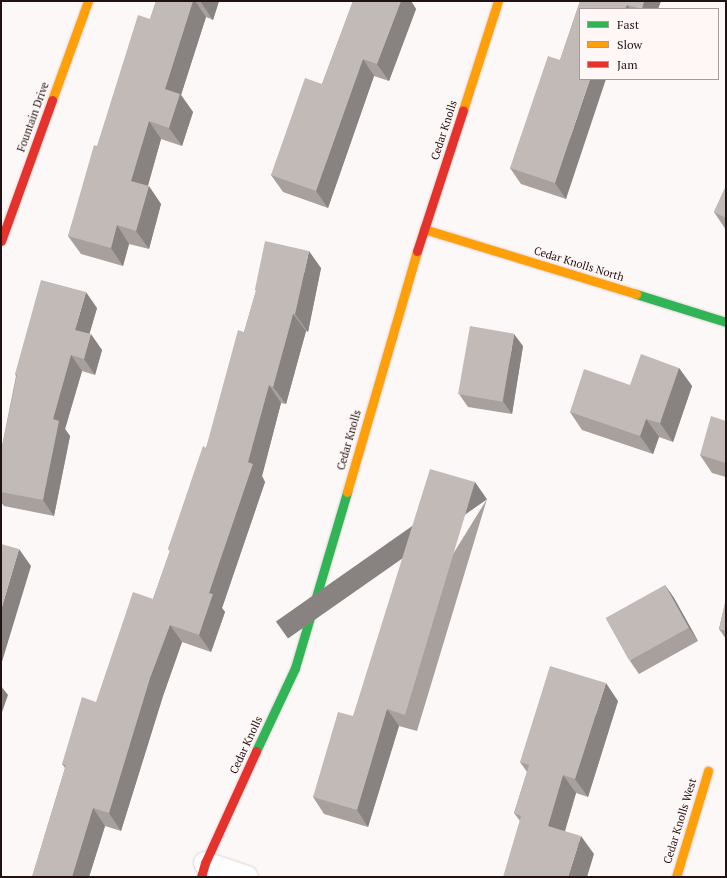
<!DOCTYPE html>
<html>
<head>
<meta charset="utf-8">
<style>
  body { margin:0 }
  #map { position:relative; width:727px; height:878px; overflow:hidden; background:#fdf8f8; font-family:"PT Serif",serif }
  div>[style] { position:absolute }
  [style*='--x'] { left:calc(var(--x)*1px); top:calc(var(--y)*1px); width:calc(var(--w)*1px); rotate:calc(var(--a)*1deg) }
  .roads { filter:drop-shadow(0 0 1px #dfd5d4) drop-shadow(0 0 1px #dfd5d4) }
  .street>* { height:22px; margin:-11px; padding:0 11px; transform-origin:11px; border-radius:11px; background:#fffefe }
  .fast>* { height:9px; margin:-4.5px; padding:0 4.5px; transform-origin:4.5px; border-radius:4.5px; background:#30b455 }
  .slow>* { height:9px; margin:-4.5px; padding:0 4.5px; transform-origin:4.5px; border-radius:4.5px; background:#ff9f0a }
  .jam>* { height:9px; margin:-4.5px; padding:0 4.5px; transform-origin:4.5px; border-radius:4.5px; background:#e5322d }
  .wall>* { inset:0; background:#a7a09d }
  .shaded-wall>* { inset:0; background:#888280; transform-origin:0 0 }
  .building>* { inset:0; background:#c2bab7; transform-origin:0 0 }
  span { translate:-50% -50%; white-space:nowrap; text-align:center; line-height:1.15; -webkit-text-stroke:3px #fff6f6; paint-order:stroke }
  .street-label { font-size:11px; color:#211312 }
  .frame { position:absolute; inset:0; border:2px solid #211312; pointer-events:none }
  .legend { position:absolute; left:579px; top:8px; width:140px; height:72px; box-sizing:border-box; background:#fff6f6; border:1px solid #a69b9b; margin:0; padding:5px 7px; list-style:none; font-size:12px; color:#211312 }
  .legend li { display:flex; align-items:center; gap:8px; height:20px }
  .legend b { width:20px; border:1px solid #a69b9b }
</style>
</head>
<body>
<div id="map">
  <div class="roads">
    <div class="street">
      <div style="--x:205;--y:863;--w:44;--a:18.4"></div>
    </div>
    <div class="fast">
      <div style="--x:636;--y:294;--w:94;--a:17.3"></div>
      <div style="--x:256;--y:751;--w:92;--a:-64.8"></div>
      <div style="--x:295;--y:668;--w:184;--a:-73.5"></div>
    </div>
    <div class="slow">
      <div style="--x:52;--y:100;--w:105;--a:-70"></div>
      <div style="--x:463;--y:110;--w:114;--a:-72.2"></div>
      <div style="--x:424;--y:229;--w:222;--a:17"></div>
      <div style="--x:347;--y:492;--w:251;--a:-73.8"></div>
      <div style="--x:676;--y:877;--w:111;--a:-73.2"></div>
    </div>
    <div class="jam">
      <div style="--x:1;--y:241;--w:150;--a:-70.1"></div>
      <div style="--x:417;--y:251;--w:148;--a:-71.9"></div>
      <div style="--x:201;--y:877;--w:15;--a:-74"></div>
      <div style="--x:205;--y:863;--w:123;--a:-65.5"></div>
    </div>
  </div>
  <div class="wall">
    <div style="clip-path:polygon(156px 1px,219px 1px,213px 20px,206px 17px,181px 95px,193px 112px,182px 146px,161px 139px,148px 186px,161px 204px,149px 249px,129px 244px,123px 266px,81px 254px,68px 236px,97px 146px,150px 19px)"></div>
    <div style="clip-path:polygon(353px 1px,411px 1px,416px 9px,389px 81px,374px 76px,328px 208px,283px 192px,271px 175px,322px 84px)"></div>
    <div style="clip-path:polygon(580px 1px,661px 1px,658px 9px,580px 9px,566px 199px,521px 184px,510px 168px,560px 60px)"></div>
    <div style="clip-path:polygon(726px 186px,726px 230px,714px 212px)"></div>
    <div style="clip-path:polygon(321px 268px,308px 332px,306px 331px,286px 404px,281px 403px,262px 476px,265px 482px,222px 608px,225px 612px,211px 652px,182px 642px,163px 696px,121px 831px,105px 826px,89px 877px,32px 877px,65px 768px,62px 764px,153px 599px,170px 551px,168px 549px,206px 448px,244px 332px,256px 291px,255px 289px)"></div>
    <div style="clip-path:polygon(97px 308px,89px 334px,102px 350px,95px 375px,82px 371px,65px 429px,70px 436px,54px 516px,4px 506px,1px 502px,1px 451px,16px 376px,15px 374px)"></div>
    <div style="clip-path:polygon(523px 346px,512px 414px,468px 407px,459px 394px)"></div>
    <div style="clip-path:polygon(679px 368px,692px 386px,673px 442px,659px 437px,653px 454px,582px 430px,570px 412px,630px 385px)"></div>
    <div style="clip-path:polygon(726px 421px,726px 477px,712px 473px,700px 455px)"></div>
    <div style="clip-path:polygon(487px 499px,417px 731px,399px 726px,368px 827px,324px 814px,313px 797px,353px 716px)"></div>
    <div style="clip-path:polygon(665px 585px,674px 598px,698px 641px,639px 674px,630px 661px)"></div>
    <div style="clip-path:polygon(726px 599px,726px 639px,719px 629px)"></div>
    <div style="clip-path:polygon(618px 701px,588px 797px,576px 793px,565px 831px,594px 854px,520px 821px,514px 813px,527px 772px,520px 762px)"></div>
  </div>
  <div class="shaded-wall">
    <div style="clip-path:polygon(193px 1px,195px 1px,206px 17px,181px 95px,193px 112px,182px 146px,169px 128px,165px 89px)"></div>
    <div style="clip-path:polygon(201px 1px,219px 1px,213px 20px,200px 1px)"></div>
    <div style="clip-path:polygon(401px 1px,411px 1px,416px 9px,389px 81px,377px 64px)"></div>
    <div style="clip-path:polygon(644px 1px,661px 1px,658px 9px,642px 9px)"></div>
    <div style="clip-path:polygon(627px 5px,630px 9px,625px 9px)"></div>
    <div style="clip-path:polygon(363px 59px,374px 76px,328px 208px,316px 191px)"></div>
    <div style="clip-path:polygon(590px 79px,606px 79px,566px 199px,555px 183px)"></div>
    <div style="clip-path:polygon(149px 121px,161px 139px,144px 199px,131px 181px)"></div>
    <div style="clip-path:polygon(149px 186px,161px 204px,149px 249px,136px 231px)"></div>
    <div style="clip-path:polygon(117px 225px,129px 244px,123px 266px,111px 248px)"></div>
    <div style="clip-path:polygon(309px 251px,321px 268px,308px 332px,295px 314px)"></div>
    <div style="clip-path:polygon(86px 292px,97px 308px,86px 346px,75px 330px)"></div>
    <div style="clip-path:polygon(293px 314px,306px 331px,286px 404px,273px 387px)"></div>
    <div style="clip-path:polygon(91px 334px,102px 350px,95px 375px,84px 359px)"></div>
    <div style="clip-path:polygon(514px 334px,523px 346px,512px 414px,503px 401px)"></div>
    <div style="clip-path:polygon(71px 355px,82px 371px,65px 429px,70px 436px,54px 516px,43px 500px,53px 419px)"></div>
    <div style="clip-path:polygon(679px 368px,692px 386px,673px 442px,660px 423px)"></div>
    <div style="clip-path:polygon(269px 385px,281px 403px,262px 476px,265px 482px,222px 608px,225px 612px,211px 652px,199px 635px,209px 593px,248px 462px)"></div>
    <div style="clip-path:polygon(646px 419px,659px 437px,653px 454px,640px 436px)"></div>
    <div style="left:475px;top:482px;width:21px;height:243px;rotate:55deg"></div>
    <div style="clip-path:polygon(19px 549px,31px 566px,1px 665px,1px 610px)"></div>
    <div style="clip-path:polygon(665px 585px,674px 598px,698px 641px,689px 628px)"></div>
    <div style="clip-path:polygon(170px 625px,182px 642px,163px 696px,121px 831px,109px 813px,150px 678px)"></div>
    <div style="clip-path:polygon(606px 683px,618px 701px,588px 797px,575px 779px)"></div>
    <div style="clip-path:polygon(1px 686px,8px 695px,1px 715px)"></div>
    <div style="clip-path:polygon(387px 709px,399px 726px,368px 827px,357px 810px)"></div>
    <div style="clip-path:polygon(563px 775px,576px 793px,561px 844px,548px 826px)"></div>
    <div style="clip-path:polygon(93px 808px,105px 826px,89px 877px,72px 877px)"></div>
    <div style="clip-path:polygon(581px 836px,594px 854px,587px 877px,568px 877px)"></div>
  </div>
  <div class="building">
    <div style="clip-path:polygon(156px 1px,193px 1px,165px 89px,180px 94px,169px 128px,149px 121px,131px 181px,149px 186px,136px 231px,117px 225px,111px 248px,68px 236px,94px 145px,97px 146px,138px 15px,150px 19px)"></div>
    <div style="clip-path:polygon(353px 1px,401px 1px,377px 64px,363px 59px,316px 191px,271px 175px,305px 78px,322px 84px)"></div>
    <div style="clip-path:polygon(580px 1px,644px 1px,642px 9px,627px 5px,625px 9px,580px 9px,580px 79px,590px 79px,555px 183px,510px 168px,548px 56px,560px 60px)"></div>
    <div style="clip-path:polygon(726px 186px,726px 218px,714px 212px)"></div>
    <div style="clip-path:polygon(265px 241px,309px 251px,295px 314px,293px 314px,273px 387px,269px 385px,248px 462px,253px 464px,209px 593px,213px 594px,199px 635px,170px 625px,150px 678px,109px 813px,93px 808px,72px 877px,32px 877px,66px 765px,62px 764px,82px 697px,96px 702px,133px 592px,153px 599px,170px 550px,168px 549px,203px 446px,206px 448px,238px 330px,244px 332px,256px 290px,255px 289px)"></div>
    <div style="clip-path:polygon(41px 280px,86px 292px,75px 330px,91px 334px,84px 359px,71px 355px,53px 419px,59px 421px,43px 500px,1px 492px,1px 451px,17px 375px,15px 374px)"></div>
    <div style="left:470px;top:326px;width:45px;height:69px;rotate:10deg"></div>
    <div style="clip-path:polygon(641px 354px,679px 368px,660px 423px,646px 419px,640px 436px,570px 412px,584px 369px,630px 385px)"></div>
    <div style="clip-path:polygon(711px 416px,726px 421px,726px 463px,700px 455px)"></div>
    <div style="clip-path:polygon(430px 469px,475px 482px,405px 715px,387px 709px,357px 810px,313px 797px,338px 712px,353px 716px)"></div>
    <div style="clip-path:polygon(1px 544px,19px 549px,1px 610px)"></div>
    <div style="left:665px;top:585px;width:49px;height:68px;rotate:61deg"></div>
    <div style="clip-path:polygon(726px 599px,726px 631px,719px 629px)"></div>
    <div style="clip-path:polygon(550px 666px,606px 683px,575px 779px,563px 775px,548px 826px,581px 836px,568px 877px,503px 877px,521px 816px,514px 813px,529px 765px,520px 762px)"></div>
  </div>
  <div class="street-label">
    <span style="left:33px;top:117px;rotate:-70deg">Fountain Drive</span>
    <span style="left:444px;top:130px;rotate:-72deg">Cedar Knolls</span>
    <span style="left:579px;top:264px;rotate:17deg">Cedar Knolls North</span>
    <span style="left:349px;top:440px;rotate:-74deg">Cedar Knolls</span>
    <span style="left:246px;top:745px;rotate:-65deg">Cedar Knolls</span>
    <span style="left:680px;top:821px;rotate:-73deg">Cedar Knolls West</span>
  </div>
  <div class="frame"></div>
  <ul class="legend">
  <li><b style="height:5px;background:#30b455"></b>Fast</li>
  <li><b style="height:5px;background:#ff9f0a"></b>Slow</li>
  <li><b style="height:5px;background:#e5322d"></b>Jam</li>
  </ul>
</div>
</body>
</html>
